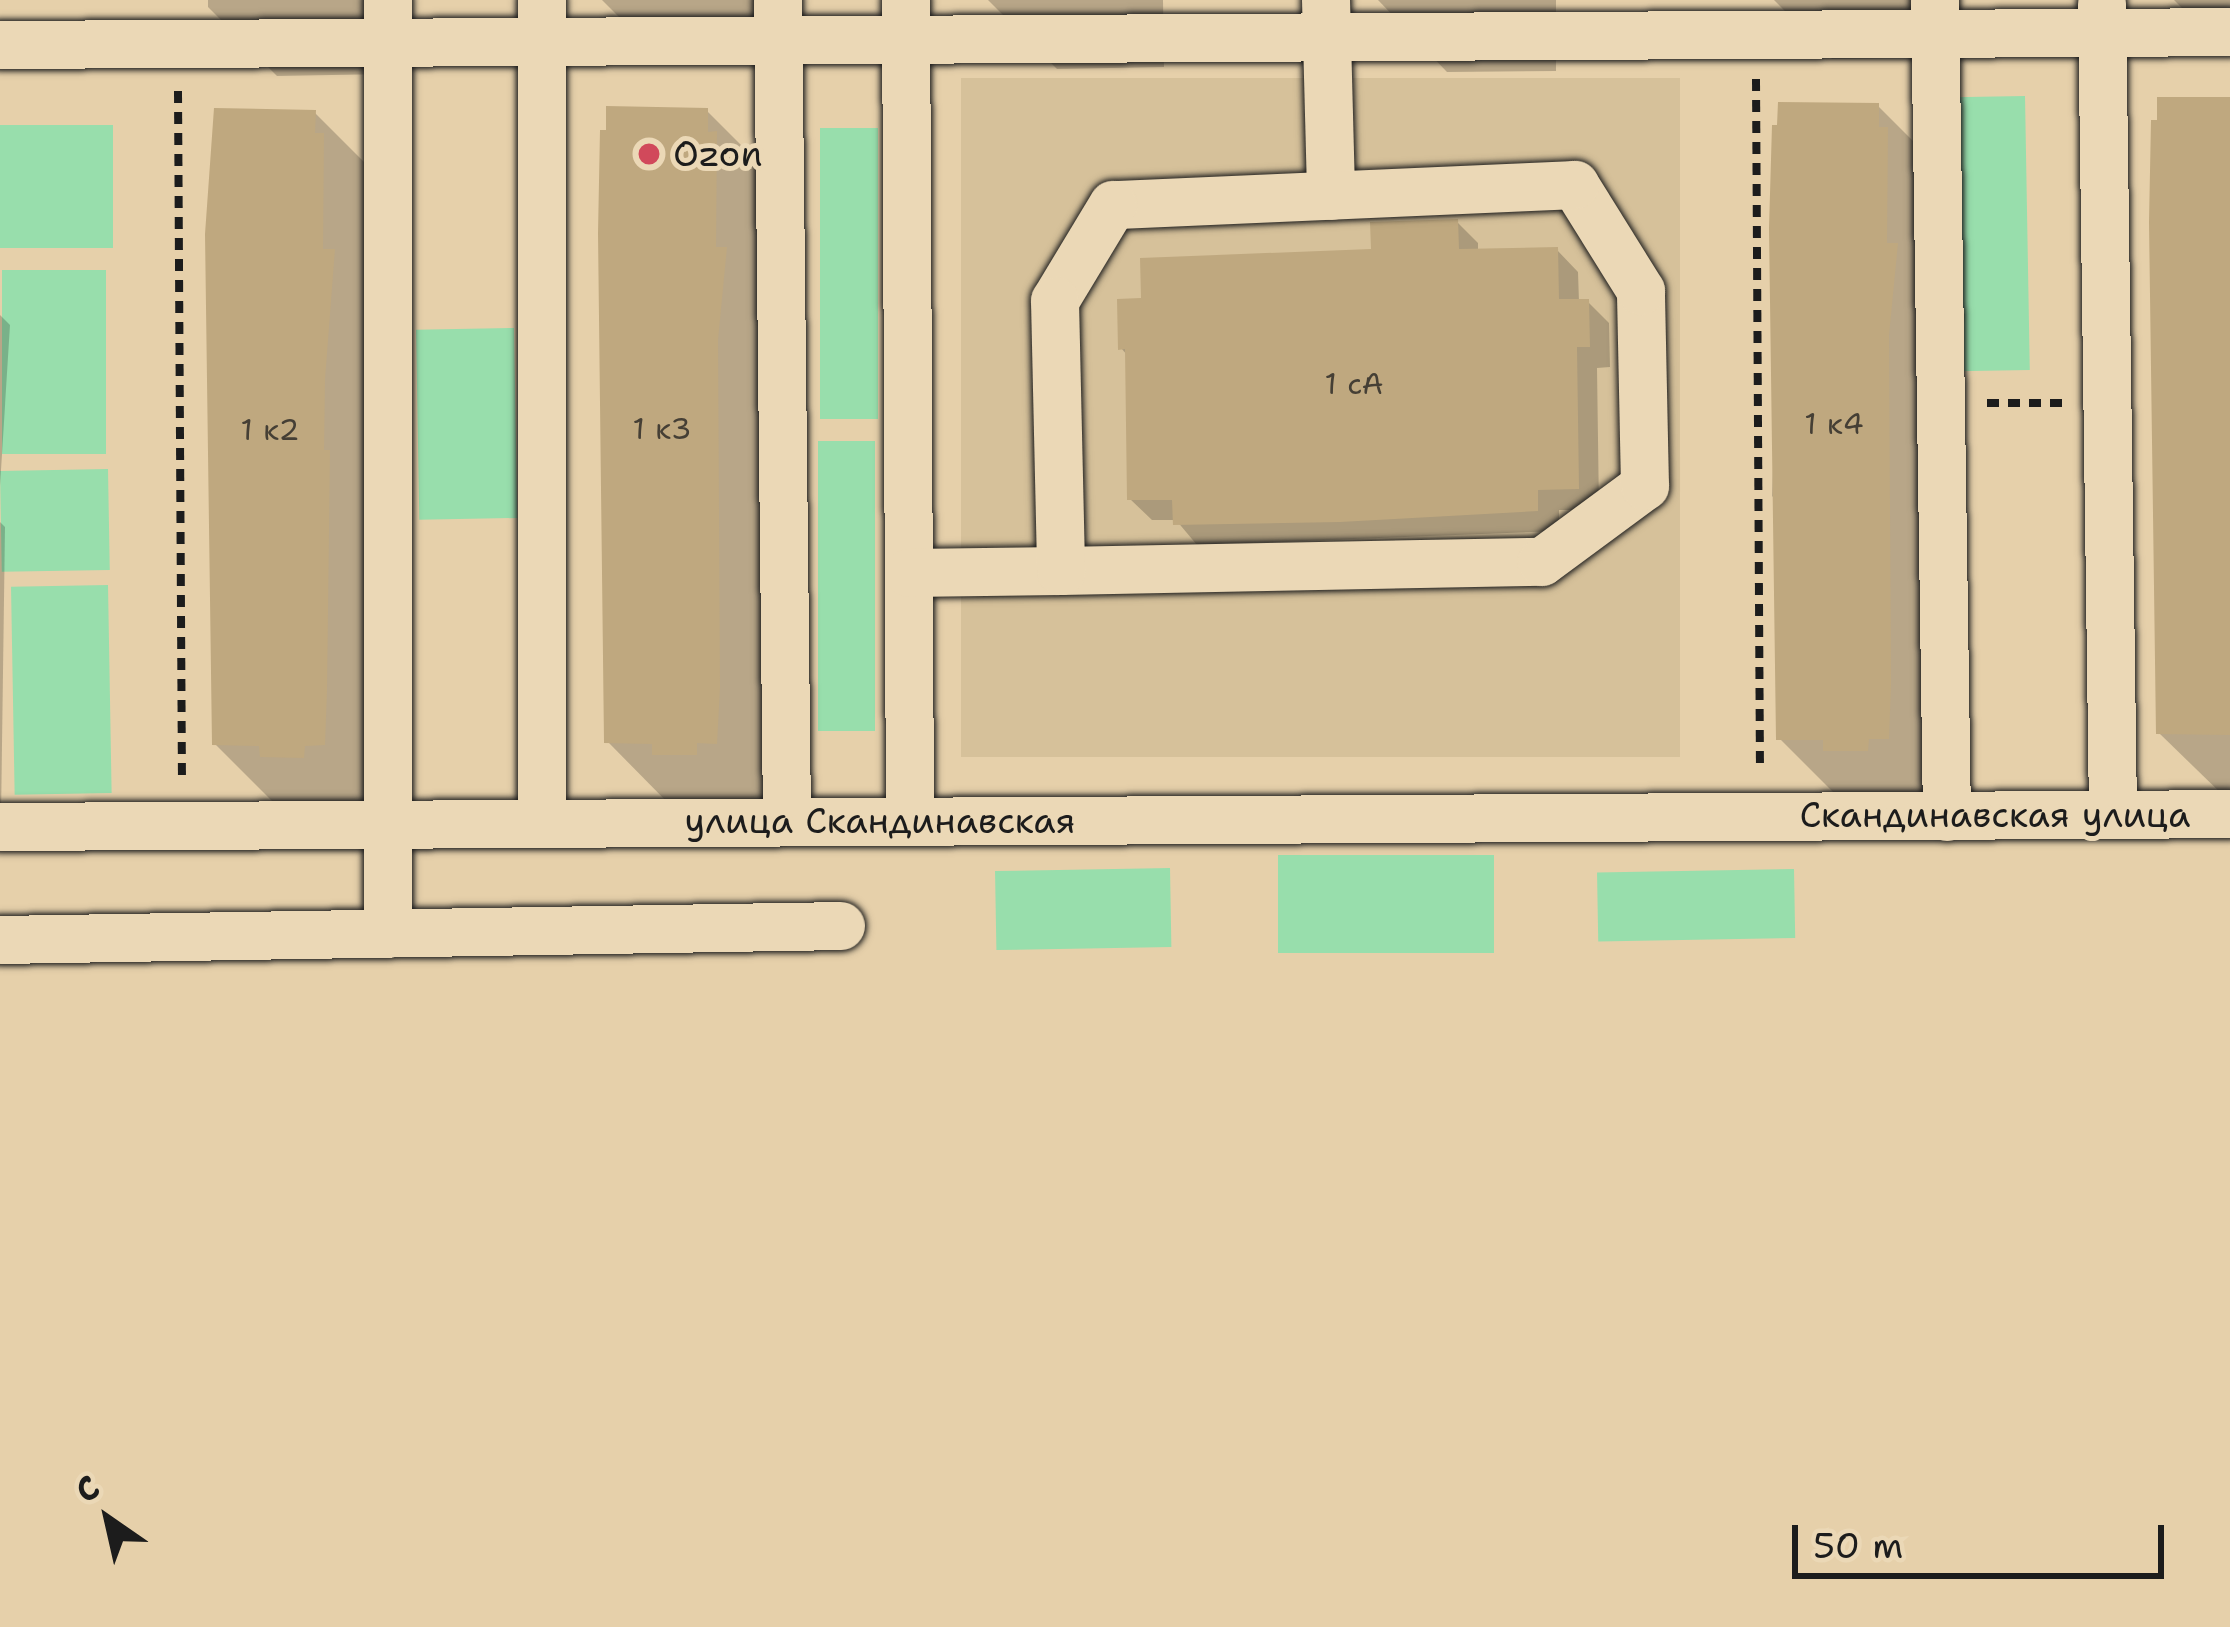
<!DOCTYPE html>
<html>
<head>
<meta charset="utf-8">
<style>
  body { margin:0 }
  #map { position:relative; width:2230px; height:1627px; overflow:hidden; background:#e6d0aa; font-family:"Shantell Sans",sans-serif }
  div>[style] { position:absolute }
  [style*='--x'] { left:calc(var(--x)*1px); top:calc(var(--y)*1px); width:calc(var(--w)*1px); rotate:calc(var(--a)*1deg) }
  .built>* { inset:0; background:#d6c19a; transform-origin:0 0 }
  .green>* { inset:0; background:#98deac; transform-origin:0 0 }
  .shadow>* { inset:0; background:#0003 }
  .building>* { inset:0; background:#bfa87f }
  .path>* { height:8px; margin-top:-4px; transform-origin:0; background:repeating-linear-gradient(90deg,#1c1c1c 0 12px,transparent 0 21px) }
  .roads { filter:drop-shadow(0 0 3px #1c1c1c) drop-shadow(0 0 3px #1c1c1c) }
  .minor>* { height:48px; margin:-24px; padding:0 24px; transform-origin:24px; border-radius:24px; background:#ebd8b6 }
  .dots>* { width:33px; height:33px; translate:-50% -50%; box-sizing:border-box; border:6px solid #ebd8b6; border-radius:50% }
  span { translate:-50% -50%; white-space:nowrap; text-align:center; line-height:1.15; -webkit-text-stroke:10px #ebd8b6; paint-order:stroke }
  .number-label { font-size:30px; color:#453f35 }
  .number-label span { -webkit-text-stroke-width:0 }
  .poi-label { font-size:36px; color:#1c1c1c }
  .left { translate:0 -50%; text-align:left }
  .street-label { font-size:36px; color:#1c1c1c }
  .north { position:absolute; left:48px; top:1459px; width:120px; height:120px; -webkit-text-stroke:9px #ebd8b6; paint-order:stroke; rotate:326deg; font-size:33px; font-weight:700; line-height:48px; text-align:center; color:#1c1c1c }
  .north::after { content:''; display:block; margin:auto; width:42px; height:54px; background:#1c1c1c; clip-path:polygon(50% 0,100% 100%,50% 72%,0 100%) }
  .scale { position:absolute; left:1792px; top:1525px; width:372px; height:54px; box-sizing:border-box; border:6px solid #1c1c1c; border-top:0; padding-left:15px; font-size:36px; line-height:42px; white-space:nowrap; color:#1c1c1c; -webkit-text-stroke:9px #ebd8b6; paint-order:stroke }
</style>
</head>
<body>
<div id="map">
  <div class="built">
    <div style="left:1680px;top:78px;width:679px;height:719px;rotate:90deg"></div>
  </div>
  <div class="green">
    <div style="left:2025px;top:96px;width:274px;height:73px;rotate:89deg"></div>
    <div style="left:113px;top:125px;width:123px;height:113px;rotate:90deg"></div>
    <div style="left:878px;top:128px;width:291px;height:58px;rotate:90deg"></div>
    <div style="left:106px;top:270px;width:184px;height:104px;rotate:90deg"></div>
    <div style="left:514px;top:328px;width:190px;height:98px;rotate:89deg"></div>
    <div style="left:818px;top:441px;width:57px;height:290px"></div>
    <div style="left:108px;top:469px;width:101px;height:108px;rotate:89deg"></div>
    <div style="left:108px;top:585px;width:208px;height:97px;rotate:89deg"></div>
    <div style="left:1494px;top:855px;width:98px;height:216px;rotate:90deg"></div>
    <div style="left:1170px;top:868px;width:79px;height:175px;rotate:89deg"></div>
    <div style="left:1794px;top:869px;width:69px;height:197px;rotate:89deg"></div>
  </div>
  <div class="shadow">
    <div style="clip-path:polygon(208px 0,387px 0,388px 74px,277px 76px,208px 7px)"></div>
    <div style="clip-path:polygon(602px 0,771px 0,771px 60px,663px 61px)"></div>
    <div style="clip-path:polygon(988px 0,1163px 0,1164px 67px,1057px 69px)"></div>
    <div style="clip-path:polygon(1378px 0,1556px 0,1556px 71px,1447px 72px)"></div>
    <div style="clip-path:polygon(1774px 0,1938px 0,1939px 57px,1832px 59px)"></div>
    <div style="clip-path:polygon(2174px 0,2230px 0,2230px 56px)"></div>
    <div style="clip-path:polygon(2230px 100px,2230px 802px,2159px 733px)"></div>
    <div style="clip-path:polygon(1878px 106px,1947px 175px,1955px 304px,1965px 314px,1957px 405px,1956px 807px,1848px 807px,1779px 738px,1778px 502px,1772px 496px,1778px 334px)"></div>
    <div style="clip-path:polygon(707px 111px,775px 179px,785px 811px,676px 811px,608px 742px)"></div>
    <div style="clip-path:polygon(315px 113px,383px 181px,392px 813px,284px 813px,215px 744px)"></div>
    <div style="clip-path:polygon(1457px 222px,1478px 243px,1478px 251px,1557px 250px,1578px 272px,1579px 302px,1588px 302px,1609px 323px,1610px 367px,1597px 368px,1599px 510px,1559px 510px,1559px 531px,1197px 545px,1176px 520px,1152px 520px,1130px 499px,1128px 356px,1121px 348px,1144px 301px,1374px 252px)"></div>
    <div style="clip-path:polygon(0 315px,10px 325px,0 486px)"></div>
    <div style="clip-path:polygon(0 522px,5px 527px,1px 818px,0 818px)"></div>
  </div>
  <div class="building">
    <div style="clip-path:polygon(2157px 97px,2230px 97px,2230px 735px,2156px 734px,2149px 222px,2151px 120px,2157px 120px)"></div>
    <div style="clip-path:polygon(1778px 102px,1879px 103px,1879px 127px,1888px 127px,1887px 243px,1898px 243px,1889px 335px,1891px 684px,1889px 739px,1869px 739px,1868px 751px,1823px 751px,1823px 740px,1776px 740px,1769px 228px,1772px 125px,1777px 125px)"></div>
    <div style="clip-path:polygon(606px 106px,708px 108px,708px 132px,717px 131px,716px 247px,727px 247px,718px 340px,720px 687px,717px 744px,697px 743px,697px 755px,652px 755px,652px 744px,604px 743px,598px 233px,600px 130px,606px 130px)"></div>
    <div style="clip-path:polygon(214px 108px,316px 110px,315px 133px,324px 133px,323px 249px,335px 249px,325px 379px,324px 450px,330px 450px,327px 690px,325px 745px,305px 746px,304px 758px,260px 757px,259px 746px,212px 745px,205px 234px)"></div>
    <div style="clip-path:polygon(1458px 219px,1459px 249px,1558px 247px,1559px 299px,1589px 299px,1590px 347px,1577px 347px,1579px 489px,1538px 490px,1538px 511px,1340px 522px,1173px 525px,1172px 500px,1127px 500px,1125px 349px,1118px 350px,1117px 299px,1141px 298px,1140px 258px,1371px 249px,1370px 222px)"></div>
  </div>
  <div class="path">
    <div style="--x:1756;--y:79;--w:693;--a:89.67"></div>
    <div style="--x:178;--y:91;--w:687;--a:89.67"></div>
    <div style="--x:1987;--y:403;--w:75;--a:0"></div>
  </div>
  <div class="roads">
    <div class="minor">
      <div style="--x:542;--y:0;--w:823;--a:90"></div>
      <div style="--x:778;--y:0;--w:821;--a:89.37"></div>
      <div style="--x:906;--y:0;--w:821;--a:89.72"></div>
      <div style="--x:1326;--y:0;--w:196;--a:88.5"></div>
      <div style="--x:1935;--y:0;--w:817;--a:89.16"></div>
      <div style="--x:2102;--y:4;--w:811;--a:89.22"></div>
      <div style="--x:0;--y:45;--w:2230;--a:-0.33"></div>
      <div style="--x:909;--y:573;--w:152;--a:-0.8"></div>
      <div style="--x:1061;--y:571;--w:481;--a:-1.1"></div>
      <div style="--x:1542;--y:562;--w:128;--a:-36.4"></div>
      <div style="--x:1645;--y:486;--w:195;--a:-91.2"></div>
      <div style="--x:1641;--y:291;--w:125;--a:-121.9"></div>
      <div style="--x:1575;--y:185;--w:462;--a:177.5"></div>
      <div style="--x:1113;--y:205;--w:112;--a:121.1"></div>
      <div style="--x:1055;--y:301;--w:270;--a:88.7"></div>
      <div style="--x:0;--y:827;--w:2230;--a:-0.33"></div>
      <div style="--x:388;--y:934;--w:934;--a:-90"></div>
      <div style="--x:0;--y:940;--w:841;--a:-0.95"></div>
    </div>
  </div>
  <div class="dots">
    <div style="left:649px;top:154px;background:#d1495b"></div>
  </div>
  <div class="number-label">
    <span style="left:1354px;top:384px">1 сА</span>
    <span style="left:1834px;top:424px">1 к4</span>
    <span style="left:662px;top:429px">1 к3</span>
    <span style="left:270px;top:430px">1 к2</span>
  </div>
  <div class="poi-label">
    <span class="left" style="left:673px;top:154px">Ozon</span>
  </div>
  <div class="street-label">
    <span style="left:1995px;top:815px">Скандинавская улица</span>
    <span style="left:880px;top:821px">улица Скандинавская</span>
  </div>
  <div class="north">С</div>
  <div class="scale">50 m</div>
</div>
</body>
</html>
